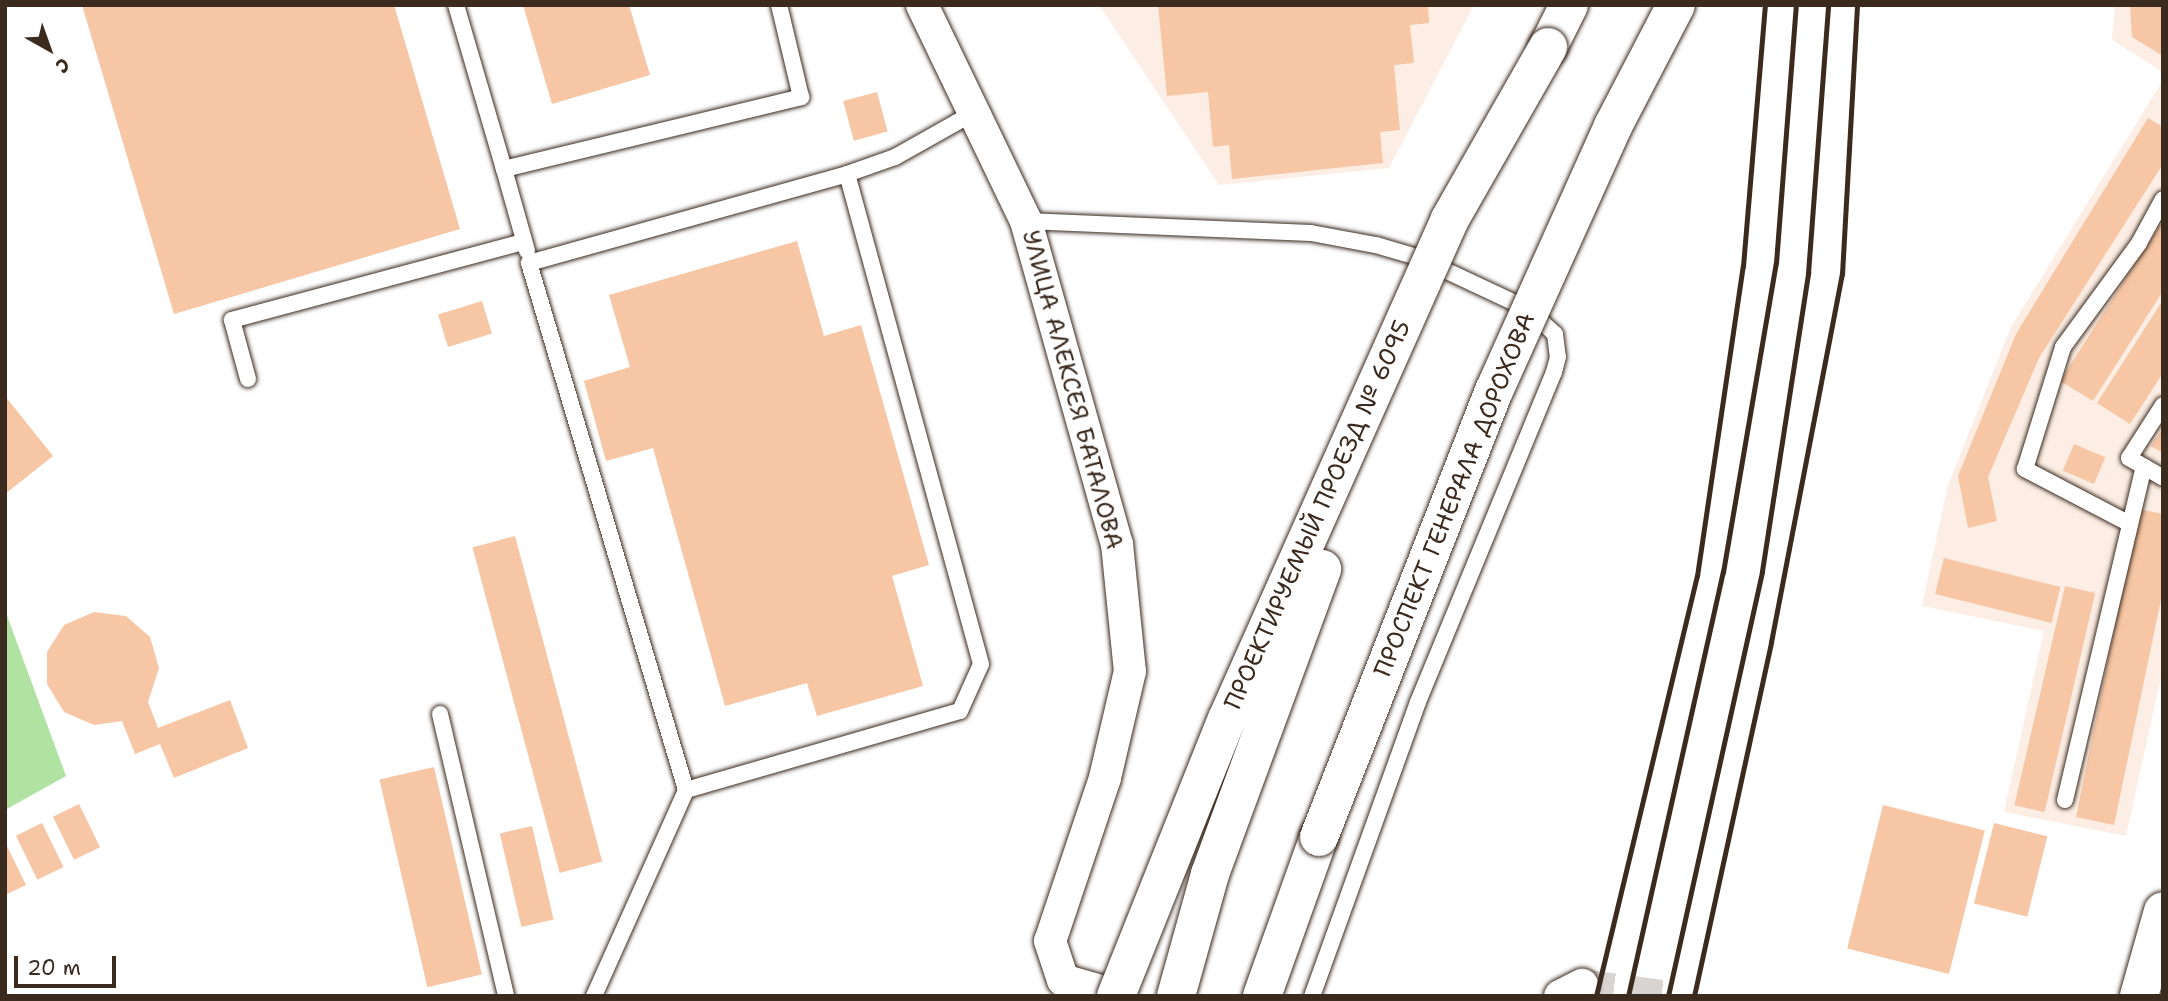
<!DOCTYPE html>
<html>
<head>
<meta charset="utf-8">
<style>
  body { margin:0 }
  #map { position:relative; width:2168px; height:1001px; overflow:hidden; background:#fff; font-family:"Shantell Sans",sans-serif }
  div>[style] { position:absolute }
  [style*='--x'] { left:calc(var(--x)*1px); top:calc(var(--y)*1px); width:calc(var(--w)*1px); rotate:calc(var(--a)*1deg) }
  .built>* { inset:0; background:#fceee4 }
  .green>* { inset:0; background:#b0e2a2 }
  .building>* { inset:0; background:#f6c6a5; transform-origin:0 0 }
  .street-tunnel>* { height:32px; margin-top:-16px; transform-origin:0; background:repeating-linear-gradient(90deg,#d8d4d2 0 32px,transparent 0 48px) }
  .roads { filter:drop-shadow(0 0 2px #3b2a1e) drop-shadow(0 0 2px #3b2a1e) }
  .lane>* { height:16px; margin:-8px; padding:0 8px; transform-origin:8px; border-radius:8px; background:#fff }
  .street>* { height:32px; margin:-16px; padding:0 16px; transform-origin:16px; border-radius:16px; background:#fff }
  .secondary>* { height:38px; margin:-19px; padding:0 19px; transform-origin:19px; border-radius:19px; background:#fff }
  .rail>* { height:5px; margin:-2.5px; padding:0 2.5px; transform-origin:2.5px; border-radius:2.5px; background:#3b2a1e }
  .bridges { filter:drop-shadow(0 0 2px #3b2a1e) drop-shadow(0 0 2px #3b2a1e) }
  .secondary-bridge>* { height:38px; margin:-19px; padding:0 19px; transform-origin:19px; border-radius:19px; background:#fff }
  span { translate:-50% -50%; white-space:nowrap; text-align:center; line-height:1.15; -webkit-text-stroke:6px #fff; paint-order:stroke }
  .street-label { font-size:24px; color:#3b2a1e }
  .frame { position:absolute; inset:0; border:7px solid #3b2a1e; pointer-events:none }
  .north { position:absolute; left:14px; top:14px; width:70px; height:70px; -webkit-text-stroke:5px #fff; paint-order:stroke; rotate:140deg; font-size:19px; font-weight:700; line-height:28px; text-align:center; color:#3b2a1e }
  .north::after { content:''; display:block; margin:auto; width:24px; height:32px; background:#3b2a1e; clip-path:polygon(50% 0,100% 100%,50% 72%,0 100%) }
  .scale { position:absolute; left:14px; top:956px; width:102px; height:32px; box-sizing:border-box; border:4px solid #3b2a1e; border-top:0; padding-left:9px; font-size:21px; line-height:24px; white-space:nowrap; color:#3b2a1e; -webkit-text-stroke:5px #fff; paint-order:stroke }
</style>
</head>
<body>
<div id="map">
  <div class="built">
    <div style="clip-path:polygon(1099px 5px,1474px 5px,1389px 168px,1219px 185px)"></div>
    <div style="clip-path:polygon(2115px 5px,2163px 5px,2163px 72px,2112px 40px)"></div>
    <div style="clip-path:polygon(2163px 80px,2163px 668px,2126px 836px,2004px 812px,2044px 631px,1922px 606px,1948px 485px,2011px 327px)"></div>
  </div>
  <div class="green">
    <div style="clip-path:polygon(5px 610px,66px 776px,5px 810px)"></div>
  </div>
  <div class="building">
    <div style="clip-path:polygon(82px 5px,394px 5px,460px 229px,174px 314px)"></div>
    <div style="clip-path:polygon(523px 5px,629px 5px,650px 75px,552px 104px)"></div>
    <div style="clip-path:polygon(1158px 5px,1428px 5px,1429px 23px,1410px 25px,1414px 63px,1394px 65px,1400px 130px,1380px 132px,1383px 163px,1232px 179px,1229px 145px,1213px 147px,1208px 92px,1167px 96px)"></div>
    <div style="clip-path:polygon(2130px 5px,2163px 5px,2163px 56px,2132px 37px)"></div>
    <div style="left:877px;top:92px;width:41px;height:35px;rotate:75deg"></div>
    <div style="clip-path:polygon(2148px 118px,2163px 127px,2163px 164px,2039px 358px,1988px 477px,1997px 521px,1968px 528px,1958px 476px,2016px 334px)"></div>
    <div style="clip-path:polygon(2163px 220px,2163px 291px,2093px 401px,2060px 381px)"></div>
    <div style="clip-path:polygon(797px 241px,824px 336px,861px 325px,929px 565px,892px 576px,923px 686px,817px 716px,807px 683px,725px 706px,653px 448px,606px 461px,584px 381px,630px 367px,609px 295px)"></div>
    <div style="clip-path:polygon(2163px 300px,2163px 373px,2130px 424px,2097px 403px)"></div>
    <div style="left:482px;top:301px;width:34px;height:46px;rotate:73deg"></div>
    <div style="clip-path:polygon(5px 396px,53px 456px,5px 494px)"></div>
    <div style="clip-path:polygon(2163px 428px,2163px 453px,2151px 446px)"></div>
    <div style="left:2074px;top:444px;width:34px;height:29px;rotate:23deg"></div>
    <div style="clip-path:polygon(2139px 509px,2163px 514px,2163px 590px,2114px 825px,2076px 817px)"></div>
    <div style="left:515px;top:536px;width:337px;height:44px;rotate:75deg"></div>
    <div style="left:1944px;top:558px;width:120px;height:37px;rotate:14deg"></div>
    <div style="left:2065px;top:586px;width:31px;height:225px;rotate:13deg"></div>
    <div style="clip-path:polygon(94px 612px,126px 616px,150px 637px,159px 668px,148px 702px,158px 728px,230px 700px,248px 748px,174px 778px,160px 744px,135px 754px,122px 721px,94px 725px,64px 712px,47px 684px,47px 652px,64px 625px)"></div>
    <div style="left:434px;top:767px;width:213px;height:56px;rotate:77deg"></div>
    <div style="left:79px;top:804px;width:48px;height:29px;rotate:64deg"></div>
    <div style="left:1883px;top:805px;width:105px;height:148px;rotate:14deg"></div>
    <div style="left:42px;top:823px;width:49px;height:29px;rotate:64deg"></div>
    <div style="left:1994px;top:823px;width:55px;height:83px;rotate:14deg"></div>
    <div style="left:532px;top:826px;width:96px;height:33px;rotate:77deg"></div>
    <div style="clip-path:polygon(5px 842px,26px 885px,5px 895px)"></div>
  </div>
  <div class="street-tunnel">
    <div style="--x:1582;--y:985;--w:82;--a:7.7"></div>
  </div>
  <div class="roads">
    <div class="lane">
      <div style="--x:456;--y:5;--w:171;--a:73.7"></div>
      <div style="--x:504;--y:169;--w:306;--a:-13.6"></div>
      <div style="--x:801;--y:97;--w:95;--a:-103.4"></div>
      <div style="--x:504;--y:169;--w:85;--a:74.3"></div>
      <div style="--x:1026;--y:221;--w:285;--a:2.4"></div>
      <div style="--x:1311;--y:233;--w:66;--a:10.5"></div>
      <div style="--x:1376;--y:245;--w:43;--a:16.3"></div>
      <div style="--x:1417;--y:257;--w:123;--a:25.1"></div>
      <div style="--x:1528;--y:309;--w:37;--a:43"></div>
      <div style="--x:1555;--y:334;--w:23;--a:83"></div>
      <div style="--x:1558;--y:357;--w:16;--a:105"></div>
      <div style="--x:1554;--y:372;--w:357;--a:112.4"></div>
      <div style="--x:1418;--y:702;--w:313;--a:109.8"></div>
      <div style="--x:248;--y:379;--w:61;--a:-105.2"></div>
      <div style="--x:232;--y:320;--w:302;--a:-15"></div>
      <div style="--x:2163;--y:405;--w:63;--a:122.7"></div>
      <div style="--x:2129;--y:458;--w:39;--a:30"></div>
      <div style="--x:2130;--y:524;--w:119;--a:-152.4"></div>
      <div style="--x:2025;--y:469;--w:128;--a:-72.7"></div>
      <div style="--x:2063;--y:347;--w:129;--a:-53.8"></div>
      <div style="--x:2139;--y:243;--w:50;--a:-61.4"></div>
      <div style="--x:440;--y:714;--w:290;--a:76.8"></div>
      <div style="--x:686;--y:790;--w:550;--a:-106.59"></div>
      <div style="--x:529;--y:263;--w:330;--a:-15.6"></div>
      <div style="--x:847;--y:174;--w:51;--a:-19.5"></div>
      <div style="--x:895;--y:157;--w:92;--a:-29.4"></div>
      <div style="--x:2065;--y:800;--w:342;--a:-76.7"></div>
      <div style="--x:594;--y:996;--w:226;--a:-65.9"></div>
      <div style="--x:686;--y:790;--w:285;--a:-16.1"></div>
      <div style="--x:960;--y:711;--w:51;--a:-65.9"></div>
      <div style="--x:981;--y:664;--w:508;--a:-105.29"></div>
    </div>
    <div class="street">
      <div style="--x:922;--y:5;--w:240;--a:64.3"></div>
      <div style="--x:1026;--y:221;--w:336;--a:74.3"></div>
      <div style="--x:1117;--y:544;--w:128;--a:84.2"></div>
      <div style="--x:1130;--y:671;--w:110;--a:103.2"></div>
      <div style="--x:1105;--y:778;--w:172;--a:108.6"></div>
      <div style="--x:1050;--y:941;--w:41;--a:71.6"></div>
      <div style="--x:1063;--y:980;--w:57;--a:16.2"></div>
      <div style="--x:1560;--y:996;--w:25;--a:-27"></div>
    </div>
    <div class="secondary">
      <div style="--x:1548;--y:47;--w:47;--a:-63.4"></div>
      <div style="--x:1262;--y:996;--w:169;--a:-70.3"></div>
      <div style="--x:2139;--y:996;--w:88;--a:-74.2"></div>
    </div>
  </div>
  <div class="rail">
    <div style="--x:1596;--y:996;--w:432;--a:-76.5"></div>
    <div style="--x:1697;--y:576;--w:313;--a:-81.6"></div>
    <div style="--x:1743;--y:266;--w:262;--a:-85.2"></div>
    <div style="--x:1628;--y:996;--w:435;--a:-77.4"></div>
    <div style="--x:1723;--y:572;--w:314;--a:-80.3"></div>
    <div style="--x:1776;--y:263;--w:259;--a:-85.6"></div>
    <div style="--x:1668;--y:996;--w:435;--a:-77.5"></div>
    <div style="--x:1762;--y:571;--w:302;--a:-81.2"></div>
    <div style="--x:1808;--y:273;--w:269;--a:-85.7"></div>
    <div style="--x:1694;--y:996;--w:362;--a:-77.7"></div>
    <div style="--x:1771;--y:642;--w:375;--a:-79.1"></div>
    <div style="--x:1842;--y:274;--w:269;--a:-86.8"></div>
  </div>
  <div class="bridges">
    <div class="secondary-bridge">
      <div style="--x:1319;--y:837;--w:479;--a:-68.6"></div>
      <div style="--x:1494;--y:391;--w:290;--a:-65.8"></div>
      <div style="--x:1613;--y:126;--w:136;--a:-62.5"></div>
      <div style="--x:1116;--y:996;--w:298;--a:-68.2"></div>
      <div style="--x:1227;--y:719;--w:547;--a:-65.96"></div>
      <div style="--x:1450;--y:219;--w:198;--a:-60.3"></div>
      <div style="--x:1176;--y:996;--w:127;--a:-74.4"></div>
      <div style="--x:1210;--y:874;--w:325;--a:-69.8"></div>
    </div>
  </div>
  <div class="street-label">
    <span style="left:1072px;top:390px;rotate:75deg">УЛИЦА АЛЕКСЕЯ БАТАЛОВА</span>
    <span style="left:1455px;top:495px;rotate:-68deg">ПРОСПЕКТ ГЕНЕРАЛА ДОРОХОВА</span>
    <span style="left:1318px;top:515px;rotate:-66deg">ПРОЕКТИРУЕМЫЙ ПРОЕЗД № 6095</span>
  </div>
  <div class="frame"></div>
  <div class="north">С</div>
  <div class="scale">20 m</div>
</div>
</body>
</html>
